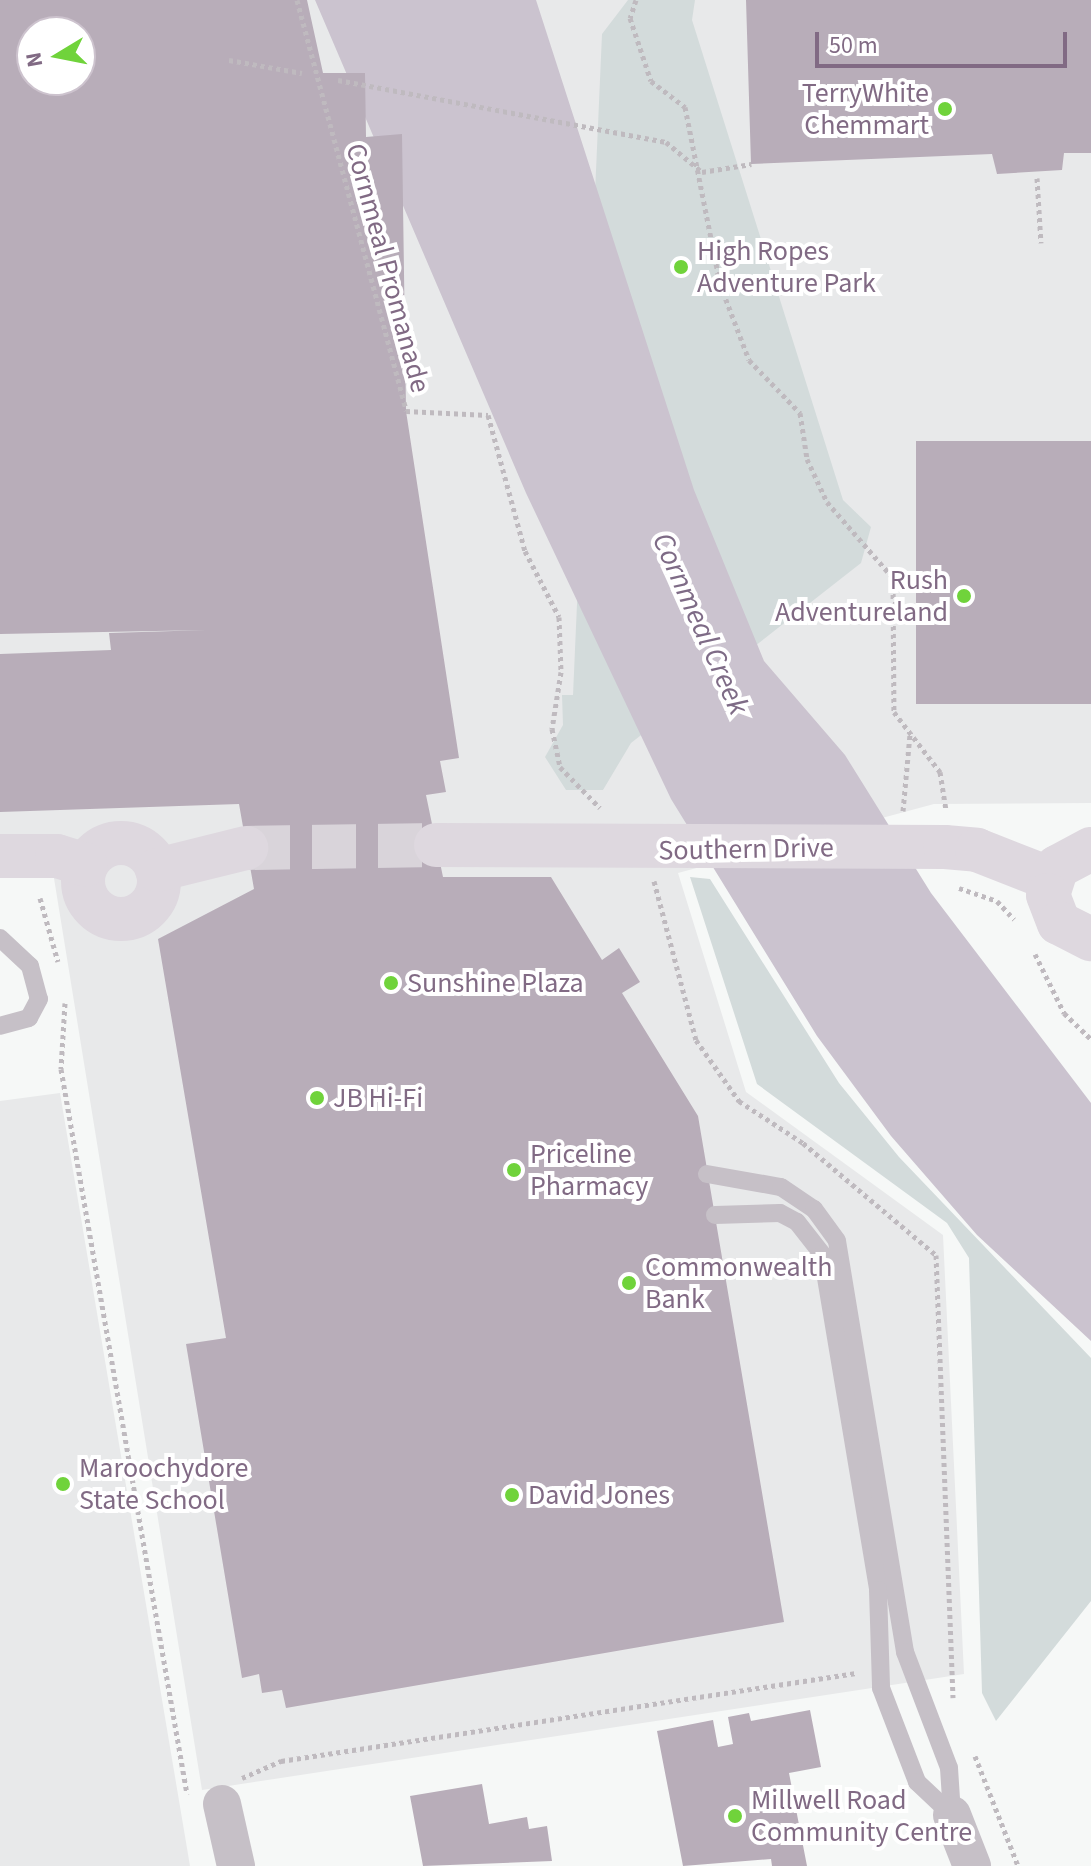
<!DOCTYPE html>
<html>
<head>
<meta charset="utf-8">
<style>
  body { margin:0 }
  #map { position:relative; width:1091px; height:1866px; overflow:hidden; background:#f6f8f7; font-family:"Source Sans 3",sans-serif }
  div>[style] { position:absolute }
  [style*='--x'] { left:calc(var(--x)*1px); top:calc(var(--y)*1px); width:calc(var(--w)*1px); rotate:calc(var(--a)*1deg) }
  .built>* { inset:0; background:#e8e9ea }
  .green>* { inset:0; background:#d3dbdb }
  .water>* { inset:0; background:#cbc3cf }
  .building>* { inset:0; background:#b8adb9; transform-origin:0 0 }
  .secondary-tunnel>* { height:44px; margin-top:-22px; transform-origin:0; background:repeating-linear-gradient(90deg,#d9d4da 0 44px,transparent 0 66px) }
  .path>* { height:5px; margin-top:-2.5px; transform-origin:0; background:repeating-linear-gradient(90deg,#bfbabf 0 4px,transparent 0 8px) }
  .lane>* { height:18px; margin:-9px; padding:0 9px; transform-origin:9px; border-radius:9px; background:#c6c0c7 }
  .street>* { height:38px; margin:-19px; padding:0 19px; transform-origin:19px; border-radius:19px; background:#c6c0c7 }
  .secondary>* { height:44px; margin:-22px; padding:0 22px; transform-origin:22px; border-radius:22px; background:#ded8df }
  .secondary>.ring { margin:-22px; padding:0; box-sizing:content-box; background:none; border:44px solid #ded8df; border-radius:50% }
  .dots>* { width:22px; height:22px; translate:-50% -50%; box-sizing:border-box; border:4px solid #fff; border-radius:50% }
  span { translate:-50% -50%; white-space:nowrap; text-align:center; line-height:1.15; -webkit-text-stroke:8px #fff; paint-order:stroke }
  .poi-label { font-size:28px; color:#816a84 }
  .right { translate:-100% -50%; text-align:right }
  .left { translate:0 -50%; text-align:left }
  .street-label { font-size:28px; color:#816a84 }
  .water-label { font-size:30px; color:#7e6b86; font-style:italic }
  .north { position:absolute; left:16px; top:16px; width:80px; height:80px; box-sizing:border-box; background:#fff; border:2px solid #cdc3ce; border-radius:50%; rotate:260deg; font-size:22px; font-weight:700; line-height:32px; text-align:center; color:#816a84 }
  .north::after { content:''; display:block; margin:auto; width:28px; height:36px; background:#70d33b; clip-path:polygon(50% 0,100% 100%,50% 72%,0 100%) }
  .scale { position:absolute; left:815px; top:32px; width:252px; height:36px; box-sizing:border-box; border:4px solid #816a84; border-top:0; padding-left:10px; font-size:24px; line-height:28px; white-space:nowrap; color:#816a84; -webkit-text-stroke:6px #fff; paint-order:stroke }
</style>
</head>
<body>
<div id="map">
  <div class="built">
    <div style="clip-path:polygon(evenodd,0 0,1091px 0,1091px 803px,934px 804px,678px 873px,746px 1092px,943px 1235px,964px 1674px,202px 1790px,52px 866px,0 873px,0 0,32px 32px,80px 32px,80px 80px,32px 80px,32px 32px)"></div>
    <div style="clip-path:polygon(60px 1093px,190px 1866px,0 1866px,0 1101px)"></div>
  </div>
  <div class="green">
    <div style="clip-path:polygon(628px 0,695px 0,692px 20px,843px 500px,871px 527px,861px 563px,631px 743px,603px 790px,566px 790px,545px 757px,563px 725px,562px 695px,573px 695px,602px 34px)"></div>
    <div style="clip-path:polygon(690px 877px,710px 879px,839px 1083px,899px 1157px,1091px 1358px,1091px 1601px,996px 1721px,982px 1693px,969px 1258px,947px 1223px,757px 1084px)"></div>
  </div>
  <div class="water">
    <div style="clip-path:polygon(315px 0,536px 0,694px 490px,764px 661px,845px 755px,931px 893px,1091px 1103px,1091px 1341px,977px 1235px,891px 1136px,817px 1036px,671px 799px,526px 493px)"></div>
  </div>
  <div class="building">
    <div style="clip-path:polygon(evenodd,0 0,307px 0,323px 73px,365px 73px,366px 137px,402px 134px,406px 411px,459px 758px,440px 761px,446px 792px,426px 795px,443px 877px,551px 877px,602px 960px,619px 948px,640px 982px,622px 993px,698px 1116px,784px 1622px,286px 1708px,282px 1690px,262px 1693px,259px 1674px,242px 1678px,186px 1344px,226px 1338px,158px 939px,254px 889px,239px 804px,0 812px,0 654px,111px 650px,109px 633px,207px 630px,0 634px,0 0,32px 32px,80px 32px,80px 80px,32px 80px,32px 32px)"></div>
    <div style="clip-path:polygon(746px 0,1091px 0,1091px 153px,1064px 153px,1062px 170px,997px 174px,992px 154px,751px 164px)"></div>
    <div style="left:1091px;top:441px;width:263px;height:175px;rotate:90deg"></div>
    <div style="clip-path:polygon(810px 1710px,821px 1767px,789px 1773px,807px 1866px,772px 1866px,771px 1859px,683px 1866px,657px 1731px,713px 1720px,718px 1747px,733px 1744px,728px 1717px,749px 1713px,751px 1721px)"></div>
    <div style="clip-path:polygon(482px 1784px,489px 1824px,527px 1817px,529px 1829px,547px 1826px,552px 1861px,423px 1866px,410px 1796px)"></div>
  </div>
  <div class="secondary-tunnel">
    <div style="--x:246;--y:848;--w:190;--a:-0.9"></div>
  </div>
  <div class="path">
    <div style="--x:297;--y:0;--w:425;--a:75.1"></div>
    <div style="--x:406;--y:411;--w:82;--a:2.8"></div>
    <div style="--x:488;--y:415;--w:141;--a:74.8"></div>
    <div style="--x:525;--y:551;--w:74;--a:62.7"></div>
    <div style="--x:559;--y:617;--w:55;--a:87.9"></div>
    <div style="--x:561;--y:672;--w:58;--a:99"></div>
    <div style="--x:552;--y:729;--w:39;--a:78"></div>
    <div style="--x:560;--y:767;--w:57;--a:45.7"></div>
    <div style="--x:636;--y:0;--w:19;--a:108"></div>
    <div style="--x:630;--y:18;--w:66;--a:71.6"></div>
    <div style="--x:651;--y:81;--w:43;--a:37.4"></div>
    <div style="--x:685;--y:107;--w:180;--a:78.8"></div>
    <div style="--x:720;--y:284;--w:81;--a:69.1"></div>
    <div style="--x:749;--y:360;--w:74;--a:46.1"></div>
    <div style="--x:800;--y:413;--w:47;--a:81.3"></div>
    <div style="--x:807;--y:459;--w:47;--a:65.1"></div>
    <div style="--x:827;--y:502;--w:101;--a:49"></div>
    <div style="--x:893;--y:578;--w:134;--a:89.6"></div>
    <div style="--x:894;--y:712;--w:76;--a:52.5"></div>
    <div style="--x:940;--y:772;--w:38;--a:81"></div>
    <div style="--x:229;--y:60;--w:74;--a:10.1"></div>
    <div style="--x:338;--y:80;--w:334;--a:10.7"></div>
    <div style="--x:666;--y:142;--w:47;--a:39.8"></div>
    <div style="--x:702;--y:172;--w:50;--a:-9.3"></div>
    <div style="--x:1037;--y:178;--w:65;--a:86.5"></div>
    <div style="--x:903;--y:811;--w:77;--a:-84.8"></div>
    <div style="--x:654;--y:881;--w:164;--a:75.2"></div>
    <div style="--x:696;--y:1040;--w:75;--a:54.8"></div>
    <div style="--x:739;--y:1101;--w:77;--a:33.3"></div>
    <div style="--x:803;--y:1143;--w:174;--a:40.1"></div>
    <div style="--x:936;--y:1255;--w:443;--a:87.8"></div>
    <div style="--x:959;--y:888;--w:40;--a:18.9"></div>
    <div style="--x:997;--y:901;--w:25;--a:47"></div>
    <div style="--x:40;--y:898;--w:66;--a:74.3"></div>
    <div style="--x:1035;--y:954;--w:66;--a:63.8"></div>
    <div style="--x:1064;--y:1013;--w:37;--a:44"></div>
    <div style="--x:65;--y:1003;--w:66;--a:93.5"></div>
    <div style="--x:61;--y:1069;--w:736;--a:80.14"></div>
    <div style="--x:975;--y:1756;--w:118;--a:68.6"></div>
    <div style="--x:242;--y:1778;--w:43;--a:-23.6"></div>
    <div style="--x:281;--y:1761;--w:582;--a:-8.7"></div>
  </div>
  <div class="lane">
    <div style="--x:0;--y:938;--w:41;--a:43"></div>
    <div style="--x:30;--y:966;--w:34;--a:75"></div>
    <div style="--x:39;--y:999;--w:21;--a:118"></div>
    <div style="--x:29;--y:1018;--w:30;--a:165"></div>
    <div style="--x:707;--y:1174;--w:75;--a:10"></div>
    <div style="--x:781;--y:1187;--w:40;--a:34"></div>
    <div style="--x:814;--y:1209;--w:39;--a:54"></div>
    <div style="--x:837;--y:1241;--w:417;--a:80.6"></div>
    <div style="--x:905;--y:1652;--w:124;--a:69.2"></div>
    <div style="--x:949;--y:1768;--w:47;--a:86.3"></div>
    <div style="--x:715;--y:1215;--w:65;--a:-1.8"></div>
    <div style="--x:780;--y:1213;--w:19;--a:28"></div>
    <div style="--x:797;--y:1222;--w:41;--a:52"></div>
    <div style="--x:822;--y:1254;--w:341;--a:80.5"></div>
    <div style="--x:878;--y:1590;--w:98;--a:88.2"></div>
    <div style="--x:881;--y:1688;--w:101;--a:69"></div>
    <div style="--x:917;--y:1782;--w:48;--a:43.3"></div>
  </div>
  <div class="street">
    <div style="--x:222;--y:1804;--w:64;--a:77.3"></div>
    <div style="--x:952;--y:1815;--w:55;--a:68.6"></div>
  </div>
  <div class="secondary">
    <div class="ring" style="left:83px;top:843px;width:32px;height:32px"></div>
    <div style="--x:436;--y:845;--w:509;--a:0.23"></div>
    <div style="--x:945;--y:847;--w:32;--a:5"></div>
    <div style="--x:977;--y:850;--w:79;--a:21.4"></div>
    <div style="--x:1091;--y:849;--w:38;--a:152"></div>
    <div style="--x:1057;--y:867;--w:29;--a:108"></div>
    <div style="--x:1048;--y:895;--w:30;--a:69"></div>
    <div style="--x:1059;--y:923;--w:36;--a:27"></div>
    <div style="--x:0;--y:856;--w:57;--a:0"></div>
    <div style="--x:57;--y:856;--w:30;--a:17"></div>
    <div style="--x:157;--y:870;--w:92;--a:-13.9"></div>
  </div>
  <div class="dots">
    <div style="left:945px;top:109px;background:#70d33b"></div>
    <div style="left:681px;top:267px;background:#70d33b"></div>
    <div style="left:964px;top:596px;background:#70d33b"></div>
    <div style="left:391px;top:983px;background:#70d33b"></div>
    <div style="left:317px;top:1098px;background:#70d33b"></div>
    <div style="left:514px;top:1170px;background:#70d33b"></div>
    <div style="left:629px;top:1283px;background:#70d33b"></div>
    <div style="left:63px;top:1484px;background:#70d33b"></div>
    <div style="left:512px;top:1495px;background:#70d33b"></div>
    <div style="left:735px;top:1816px;background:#70d33b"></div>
  </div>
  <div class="poi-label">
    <span class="right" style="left:929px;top:109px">TerryWhite<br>Chemmart</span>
    <span class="left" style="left:697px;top:267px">High Ropes<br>Adventure Park</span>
    <span class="right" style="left:948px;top:596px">Rush<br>Adventureland</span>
    <span class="left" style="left:407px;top:983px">Sunshine Plaza</span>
    <span class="left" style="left:333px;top:1098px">JB Hi-Fi</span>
    <span class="left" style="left:530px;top:1170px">Priceline<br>Pharmacy</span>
    <span class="left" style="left:645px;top:1283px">Commonwealth<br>Bank</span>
    <span class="left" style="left:79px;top:1484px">Maroochydore<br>State School</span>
    <span class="left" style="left:528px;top:1495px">David Jones</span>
    <span class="left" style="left:751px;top:1816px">Millwell Road<br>Community Centre</span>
  </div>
  <div class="street-label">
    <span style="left:388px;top:268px;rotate:75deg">Cornmeal Promanade</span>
    <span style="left:746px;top:849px;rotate:-1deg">Southern Drive</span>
  </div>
  <div class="water-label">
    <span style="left:700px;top:624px;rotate:66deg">Cornmeal Creek</span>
  </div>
  <div class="north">N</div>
  <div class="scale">50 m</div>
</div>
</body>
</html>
